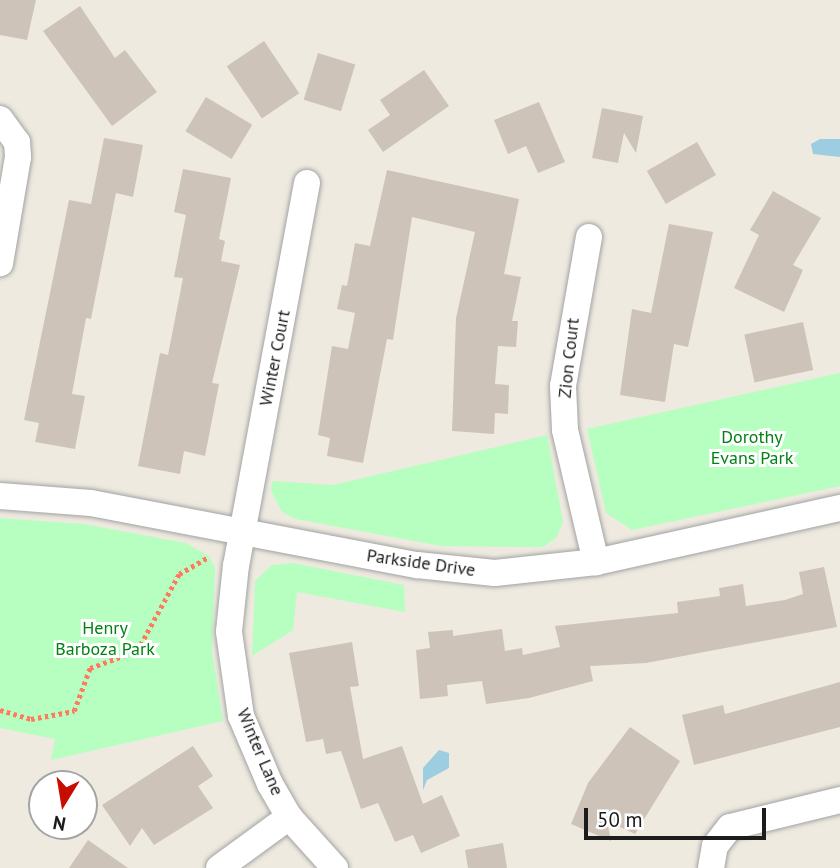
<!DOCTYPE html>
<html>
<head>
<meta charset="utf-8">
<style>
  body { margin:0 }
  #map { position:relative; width:840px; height:868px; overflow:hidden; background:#eeeae0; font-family:"PT Sans",sans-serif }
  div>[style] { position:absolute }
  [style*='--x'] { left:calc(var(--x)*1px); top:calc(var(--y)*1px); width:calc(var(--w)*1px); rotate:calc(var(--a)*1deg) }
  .park>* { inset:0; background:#b7fec1 }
  .water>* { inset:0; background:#9ccde0 }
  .building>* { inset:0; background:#cec3b9; transform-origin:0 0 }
  .path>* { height:4.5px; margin-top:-2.25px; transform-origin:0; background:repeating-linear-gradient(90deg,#ff7a60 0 3.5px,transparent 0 7px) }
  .roads { filter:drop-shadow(0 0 2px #a3a3a3) drop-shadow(0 0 2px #a3a3a3) }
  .minor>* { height:26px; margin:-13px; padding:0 13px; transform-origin:13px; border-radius:13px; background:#fff }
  span { translate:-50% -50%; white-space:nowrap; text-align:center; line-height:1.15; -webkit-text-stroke:6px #fff; paint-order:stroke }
  .street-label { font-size:18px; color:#1c1c1c }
  .park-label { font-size:18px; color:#028114 }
  .north { position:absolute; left:28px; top:770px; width:70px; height:70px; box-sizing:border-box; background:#fff; border:2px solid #a4a4a4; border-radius:50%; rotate:191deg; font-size:19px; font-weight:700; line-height:28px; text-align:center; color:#1c1c1c }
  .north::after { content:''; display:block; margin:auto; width:24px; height:32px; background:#c70c00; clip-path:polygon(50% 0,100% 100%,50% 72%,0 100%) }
  .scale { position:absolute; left:584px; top:808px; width:182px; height:32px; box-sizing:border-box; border:4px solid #1c1c1c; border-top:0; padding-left:9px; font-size:21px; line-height:24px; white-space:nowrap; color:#1c1c1c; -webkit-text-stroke:5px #fff; paint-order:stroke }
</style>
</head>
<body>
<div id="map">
  <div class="park">
    <div style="clip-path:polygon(840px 373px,840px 486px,632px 530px,606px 513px,587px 429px)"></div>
    <div style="clip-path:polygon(547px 435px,563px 522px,556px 538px,543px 547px,441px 546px,296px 519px,282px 512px,271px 491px,272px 481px,333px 485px)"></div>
    <div style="clip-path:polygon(0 518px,84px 524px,186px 543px,209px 556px,215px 568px,212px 652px,223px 721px,51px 760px,55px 739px,0 728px)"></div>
    <div style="clip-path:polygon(293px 563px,404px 585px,405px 612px,297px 592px,293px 630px,252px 656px,255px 581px,272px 565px)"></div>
  </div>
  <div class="water">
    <div style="clip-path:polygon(820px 139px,840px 139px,840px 157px,813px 154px,811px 144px)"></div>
    <div style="clip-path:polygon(439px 750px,449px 753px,449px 768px,427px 780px,423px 790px,423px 768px)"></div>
  </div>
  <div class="building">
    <div style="clip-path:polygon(0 0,36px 0,27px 40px,0 35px)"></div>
    <div style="clip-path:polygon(80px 6px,115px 58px,125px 50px,157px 92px,112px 126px,43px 31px)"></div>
    <div style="left:264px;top:41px;width:63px;height:45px;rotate:56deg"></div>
    <div style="left:318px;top:53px;width:39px;height:49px;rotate:17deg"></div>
    <div style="clip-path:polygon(424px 70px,449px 106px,383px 152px,368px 130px,390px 115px,380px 100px)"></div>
    <div style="left:206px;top:97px;width:54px;height:40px;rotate:31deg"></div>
    <div style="clip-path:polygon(539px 102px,565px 162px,538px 173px,526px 146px,508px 154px,494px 120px)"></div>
    <div style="clip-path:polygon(602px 108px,643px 116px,636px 153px,624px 133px,618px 163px,592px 158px)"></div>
    <div style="clip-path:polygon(104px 138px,143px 145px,133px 197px,116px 193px,91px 319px,86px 318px,72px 394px,85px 396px,75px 449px,35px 442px,39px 423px,24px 420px,69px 200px,91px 204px)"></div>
    <div style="left:697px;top:142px;width:38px;height:58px;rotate:60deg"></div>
    <div style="clip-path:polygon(183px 169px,231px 178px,219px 239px,225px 241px,221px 261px,240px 265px,212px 383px,219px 384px,205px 456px,184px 451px,180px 474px,138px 466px,160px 353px,168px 355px,183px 278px,174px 277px,186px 215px,174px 212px)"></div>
    <div style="clip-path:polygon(387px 170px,519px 199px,504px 274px,521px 277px,512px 321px,518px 321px,516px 347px,498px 346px,495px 384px,509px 385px,508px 414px,495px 413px,494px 434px,452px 431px,456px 318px,475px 232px,412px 217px,393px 340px,387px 339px,363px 463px,327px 456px,330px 438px,318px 435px,332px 346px,348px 349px,355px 313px,337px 309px,342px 285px,347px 286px,355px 243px,370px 246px)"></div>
    <div style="clip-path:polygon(773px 191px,821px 218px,793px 265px,803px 270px,784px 312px,734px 288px,759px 235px,750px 230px)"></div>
    <div style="clip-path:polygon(669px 224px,713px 232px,688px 347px,674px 344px,665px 402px,620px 395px,632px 309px,651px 313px)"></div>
    <div style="left:803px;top:322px;width:49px;height:60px;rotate:78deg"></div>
    <div style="clip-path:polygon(824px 567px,837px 627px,646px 663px,590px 666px,593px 681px,529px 698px,486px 704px,482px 681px,447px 685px,448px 696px,420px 699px,416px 650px,430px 648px,428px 632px,453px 630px,453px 636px,502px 629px,505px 651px,522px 648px,523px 655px,560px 647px,555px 626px,678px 613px,677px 602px,720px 596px,719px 588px,743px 584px,746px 606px,785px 600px,803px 594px,799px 572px)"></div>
    <div style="clip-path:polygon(352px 642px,359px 686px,350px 687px,363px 759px,402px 746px,423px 804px,442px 795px,460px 836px,421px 853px,413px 835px,395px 842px,378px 803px,361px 809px,341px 751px,326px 754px,323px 739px,306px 742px,289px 653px)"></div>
    <div style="clip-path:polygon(840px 682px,840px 727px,694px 765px,682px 715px,723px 705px,725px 714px)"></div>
    <div style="clip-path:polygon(630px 727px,680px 761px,635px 834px,607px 821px,611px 841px,571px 824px,588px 783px)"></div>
    <div style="clip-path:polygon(193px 746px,213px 776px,198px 786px,213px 808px,154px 845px,142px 828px,130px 846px,102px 805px)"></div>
    <div style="clip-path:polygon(88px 840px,128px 868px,69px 868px)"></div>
    <div style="clip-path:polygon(503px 843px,507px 868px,468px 868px,465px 850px)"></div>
  </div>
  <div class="path">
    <div style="--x:0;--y:710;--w:32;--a:16"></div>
    <div style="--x:31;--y:719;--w:44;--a:-10.5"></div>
    <div style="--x:74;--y:711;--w:46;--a:-69.6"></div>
    <div style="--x:90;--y:668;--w:50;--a:-19.9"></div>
    <div style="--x:137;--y:651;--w:88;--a:-61.4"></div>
    <div style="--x:179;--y:574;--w:32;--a:-30"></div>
  </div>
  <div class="roads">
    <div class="minor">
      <div style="--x:0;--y:119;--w:29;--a:54"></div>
      <div style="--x:17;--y:142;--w:15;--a:86"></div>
      <div style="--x:18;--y:157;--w:108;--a:99.6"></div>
      <div style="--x:307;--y:183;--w:389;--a:100.5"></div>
      <div style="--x:236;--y:565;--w:67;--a:96"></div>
      <div style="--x:229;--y:632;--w:85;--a:81.9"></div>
      <div style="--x:241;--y:716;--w:74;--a:66.9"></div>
      <div style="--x:270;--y:784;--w:38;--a:60"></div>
      <div style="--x:289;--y:817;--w:69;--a:48"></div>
      <div style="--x:589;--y:237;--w:151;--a:99.9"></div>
      <div style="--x:563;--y:386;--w:44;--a:87.4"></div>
      <div style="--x:565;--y:430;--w:136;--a:76.8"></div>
      <div style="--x:0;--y:496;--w:91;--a:4.4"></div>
      <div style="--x:91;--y:503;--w:332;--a:10.8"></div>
      <div style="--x:417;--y:565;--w:78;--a:5.9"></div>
      <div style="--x:495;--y:573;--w:102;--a:-6.2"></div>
      <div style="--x:596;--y:562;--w:250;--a:-12.5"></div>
      <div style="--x:219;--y:868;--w:87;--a:-36.1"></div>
      <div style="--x:711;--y:868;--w:22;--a:-80"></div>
      <div style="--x:715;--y:846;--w:24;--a:-52"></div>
      <div style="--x:730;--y:827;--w:113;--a:-13.8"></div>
    </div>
  </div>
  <div class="street-label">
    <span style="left:275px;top:358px;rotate:-79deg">Winter Court</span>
    <span style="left:569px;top:358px;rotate:-84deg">Zion Court</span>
    <span style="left:421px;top:563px;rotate:8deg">Parkside Drive</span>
    <span style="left:260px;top:752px;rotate:67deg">Winter Lane</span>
  </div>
  <div class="park-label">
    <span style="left:752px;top:448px">Dorothy<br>Evans Park</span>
    <span style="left:105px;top:639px">Henry<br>Barboza Park</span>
  </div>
  <div class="north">N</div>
  <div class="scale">50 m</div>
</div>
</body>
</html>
